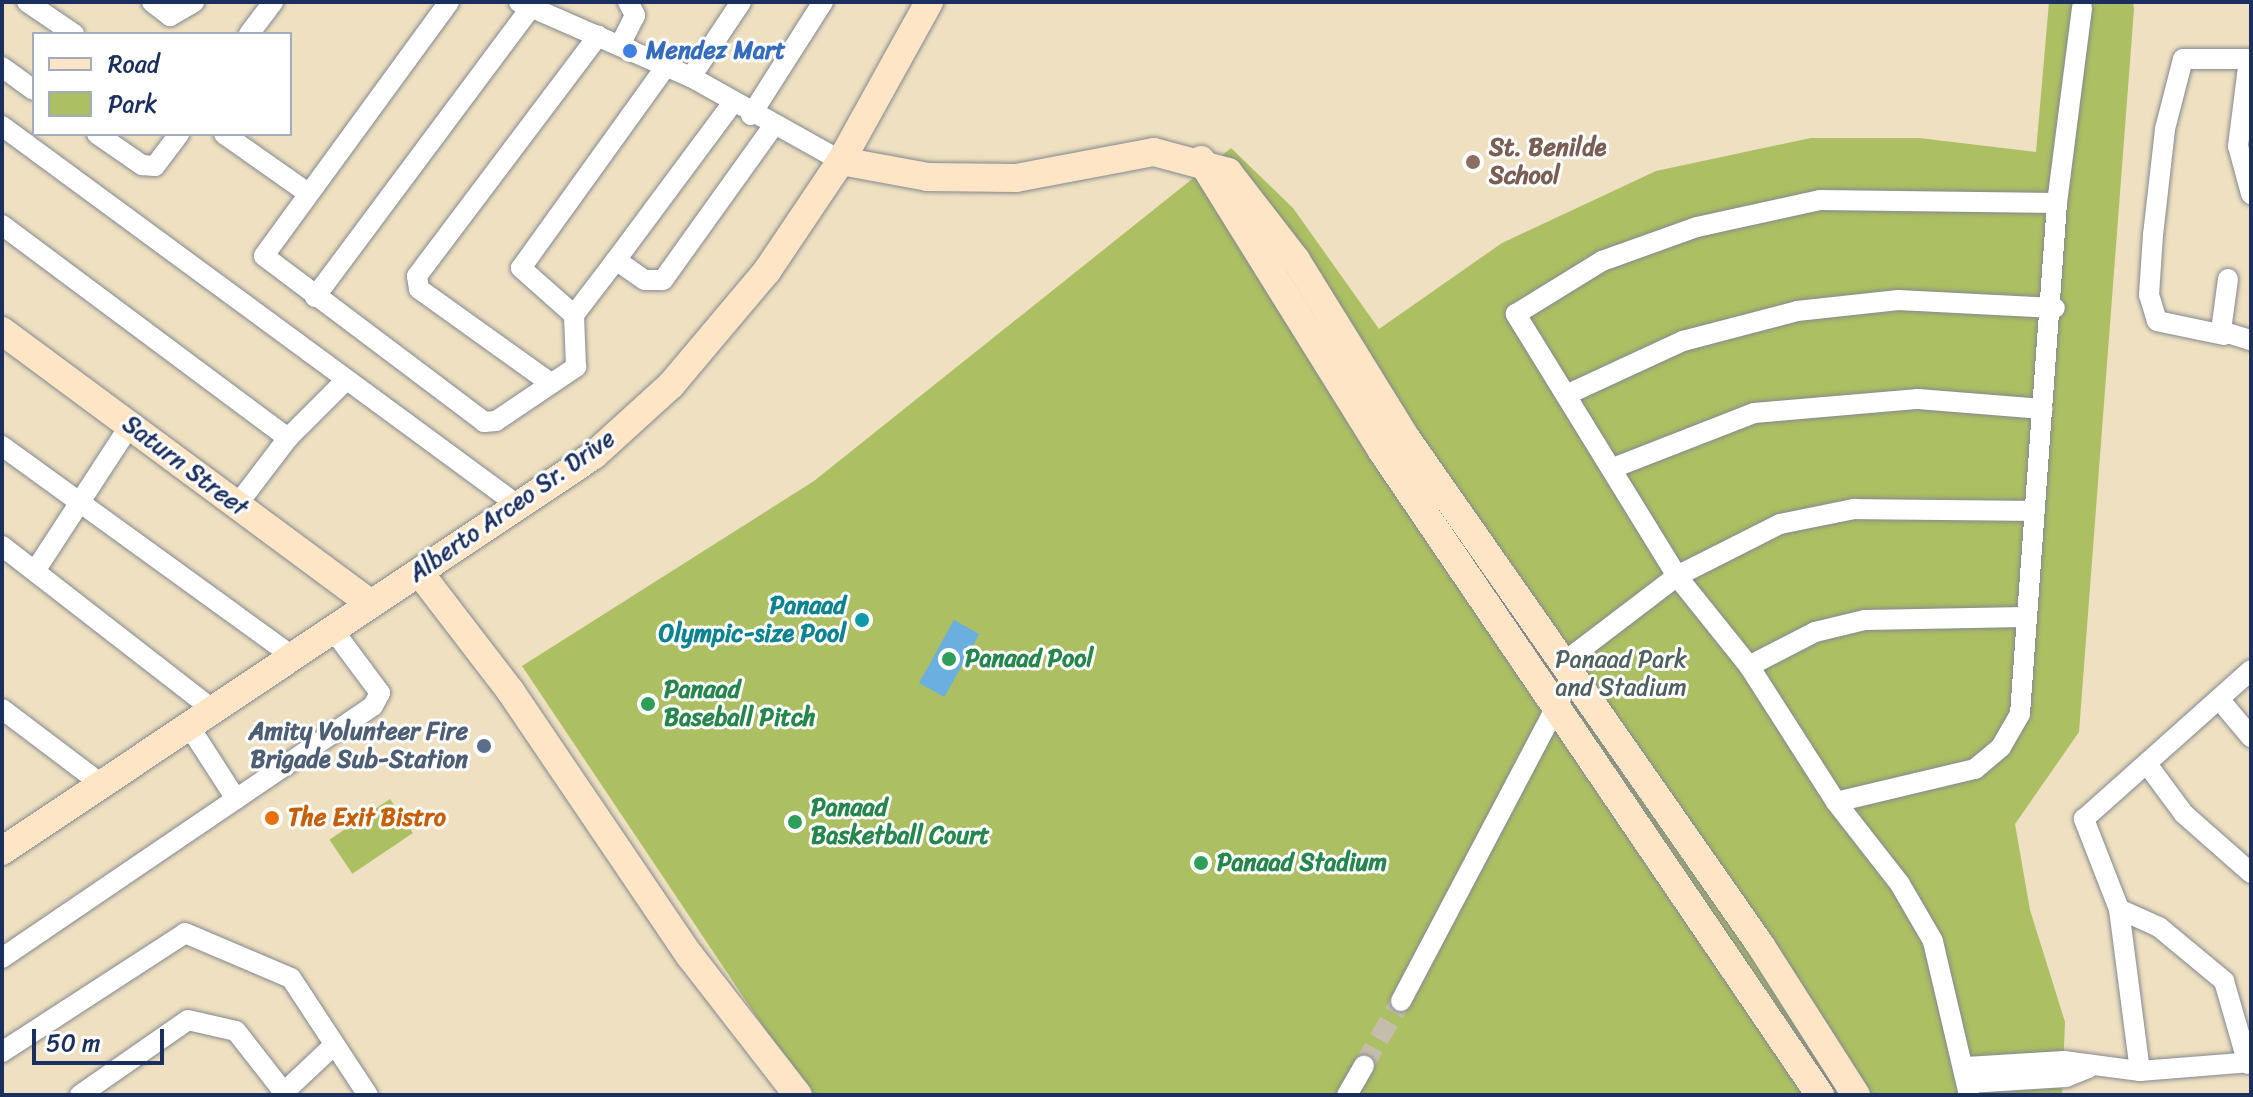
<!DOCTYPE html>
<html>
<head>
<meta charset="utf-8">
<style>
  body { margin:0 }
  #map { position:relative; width:2253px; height:1097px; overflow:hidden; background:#eee0c0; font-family:Sriracha,sans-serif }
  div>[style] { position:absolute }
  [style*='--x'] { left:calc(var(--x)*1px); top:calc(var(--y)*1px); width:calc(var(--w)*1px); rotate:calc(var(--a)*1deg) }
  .green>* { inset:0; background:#acbf62; transform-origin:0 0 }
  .water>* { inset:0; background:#6aafe0; transform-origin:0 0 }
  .street-tunnel>* { height:20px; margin-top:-10px; transform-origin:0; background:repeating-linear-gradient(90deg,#c4bdac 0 20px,transparent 0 30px) }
  .roads { filter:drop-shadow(0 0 2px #84888f) drop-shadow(0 0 2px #84888f) }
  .street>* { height:20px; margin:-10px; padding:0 10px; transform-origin:10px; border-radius:10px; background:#fff }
  .secondary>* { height:28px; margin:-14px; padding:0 14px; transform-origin:14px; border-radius:14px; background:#fee5c5 }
  .dots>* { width:22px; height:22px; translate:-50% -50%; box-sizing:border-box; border:4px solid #fff; border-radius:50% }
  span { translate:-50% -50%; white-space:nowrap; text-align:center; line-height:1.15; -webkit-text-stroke:6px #fff; paint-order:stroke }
  .shop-label { font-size:24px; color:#366cbe; font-weight:700 }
  .left { translate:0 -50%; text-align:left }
  .education-label { font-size:24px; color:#785e54; font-weight:700 }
  .street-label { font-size:24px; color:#1b2f5e }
  .culture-label { font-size:24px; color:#0d838f; font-weight:700 }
  .right { translate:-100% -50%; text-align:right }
  .leisure-label { font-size:24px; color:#27864d; font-weight:700 }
  .park-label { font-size:24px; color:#4e615f }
  .service-label { font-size:24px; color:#4e5e75; font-weight:700 }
  .food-label { font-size:24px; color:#c56008; font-weight:700 }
  .frame { position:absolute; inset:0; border:4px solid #1b2f5e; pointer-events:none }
  .legend { position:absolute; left:32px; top:32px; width:260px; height:104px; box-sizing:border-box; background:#fff; border:2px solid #a4acbf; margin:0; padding:10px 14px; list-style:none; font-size:24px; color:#1b2f5e }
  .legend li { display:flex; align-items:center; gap:16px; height:40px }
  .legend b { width:40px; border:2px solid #a4acbf }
  .scale { position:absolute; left:32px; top:1029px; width:132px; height:36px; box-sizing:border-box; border:4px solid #1b2f5e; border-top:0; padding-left:10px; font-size:24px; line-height:28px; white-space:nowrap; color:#1b2f5e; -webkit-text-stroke:6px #fff; paint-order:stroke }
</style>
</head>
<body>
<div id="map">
  <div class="green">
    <div style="clip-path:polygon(2049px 2px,2133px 2px,2134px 9px,2079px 732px,2015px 824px,2030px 910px,2065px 1022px,2062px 1095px,809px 1095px,522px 666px,814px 481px,1231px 148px,1293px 208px,1379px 329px,1502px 243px,1656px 171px,1811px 138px,1919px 138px,2036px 152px)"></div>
    <div style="left:390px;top:799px;width:41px;height:73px;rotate:56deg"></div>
  </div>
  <div class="water">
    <div style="left:954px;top:620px;width:29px;height:72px;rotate:29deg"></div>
  </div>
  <div class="street-tunnel">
    <div style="--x:1364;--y:1065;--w:74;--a:-60"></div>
  </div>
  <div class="roads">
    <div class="street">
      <div style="--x:27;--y:2;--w:57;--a:34.2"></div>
      <div style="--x:152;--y:2;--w:23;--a:38"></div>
      <div style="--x:170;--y:16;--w:28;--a:-30"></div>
      <div style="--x:449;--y:2;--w:314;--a:126.1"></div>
      <div style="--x:264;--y:256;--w:276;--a:37"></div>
      <div style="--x:484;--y:422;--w:12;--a:-5"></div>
      <div style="--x:496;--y:421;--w:97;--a:-34"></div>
      <div style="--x:576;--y:367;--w:52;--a:-92.2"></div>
      <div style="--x:574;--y:315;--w:69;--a:-52.6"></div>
      <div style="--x:616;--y:260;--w:35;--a:35"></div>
      <div style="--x:645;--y:280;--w:18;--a:0"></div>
      <div style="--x:663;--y:280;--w:187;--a:-54.4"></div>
      <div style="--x:519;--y:2;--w:188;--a:23.6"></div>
      <div style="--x:691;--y:77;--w:172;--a:29.2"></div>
      <div style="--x:249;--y:34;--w:40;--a:-53"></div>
      <div style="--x:621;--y:43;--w:31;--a:-63"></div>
      <div style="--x:635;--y:15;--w:15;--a:-118"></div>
      <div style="--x:2249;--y:59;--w:88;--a:97.2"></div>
      <div style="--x:2238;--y:146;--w:50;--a:74.8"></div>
      <div style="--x:2;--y:67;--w:39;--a:36"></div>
      <div style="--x:691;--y:77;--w:90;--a:-56.3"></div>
      <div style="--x:751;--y:115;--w:134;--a:-57.5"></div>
      <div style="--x:2;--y:126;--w:642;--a:36.32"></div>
      <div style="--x:97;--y:134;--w:55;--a:34.6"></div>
      <div style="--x:142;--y:165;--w:13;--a:4"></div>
      <div style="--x:155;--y:166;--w:40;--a:-53"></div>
      <div style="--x:224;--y:134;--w:103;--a:35.1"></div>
      <div style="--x:2;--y:225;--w:357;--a:36.7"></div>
      <div style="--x:616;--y:260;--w:193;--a:-53.4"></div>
      <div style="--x:2228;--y:279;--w:52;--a:97.7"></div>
      <div style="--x:2221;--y:331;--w:31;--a:17"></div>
      <div style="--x:315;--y:297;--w:363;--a:-53.3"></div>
      <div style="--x:574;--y:315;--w:71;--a:-138.4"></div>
      <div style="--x:521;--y:268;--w:249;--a:-54.3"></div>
      <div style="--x:2224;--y:335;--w:68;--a:-168.2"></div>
      <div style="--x:2157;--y:321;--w:27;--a:-107"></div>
      <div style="--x:2149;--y:295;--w:60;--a:-86.2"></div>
      <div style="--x:2153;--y:235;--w:107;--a:-83.5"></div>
      <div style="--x:2165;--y:129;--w:72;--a:-75.6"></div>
      <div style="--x:2183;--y:59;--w:68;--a:0"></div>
      <div style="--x:549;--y:382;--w:160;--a:-144.4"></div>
      <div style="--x:419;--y:289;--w:13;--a:-99"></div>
      <div style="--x:417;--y:276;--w:301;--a:-53"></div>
      <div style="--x:1566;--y:395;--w:129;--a:-24.8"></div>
      <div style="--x:1683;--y:341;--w:118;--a:-14.7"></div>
      <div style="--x:1797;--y:311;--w:102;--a:-6.2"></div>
      <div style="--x:1898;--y:300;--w:157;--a:2.9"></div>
      <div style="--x:2;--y:446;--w:359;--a:35.9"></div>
      <div style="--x:1613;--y:468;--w:151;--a:-21.3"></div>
      <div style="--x:1754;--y:413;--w:165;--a:-4.9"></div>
      <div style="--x:1918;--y:399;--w:125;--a:4.6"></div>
      <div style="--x:237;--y:505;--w:84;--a:-52.7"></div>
      <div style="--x:288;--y:438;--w:78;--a:-45"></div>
      <div style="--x:2;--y:546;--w:269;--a:37.8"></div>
      <div style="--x:35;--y:571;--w:176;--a:-56.9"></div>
      <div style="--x:1563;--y:663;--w:143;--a:-37.3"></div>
      <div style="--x:1677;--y:576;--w:115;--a:-26.8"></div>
      <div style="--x:1780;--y:524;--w:76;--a:-11.5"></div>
      <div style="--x:1854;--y:509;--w:177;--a:0.6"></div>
      <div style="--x:1749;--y:666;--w:74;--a:-27.3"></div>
      <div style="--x:1815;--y:632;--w:51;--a:-13.5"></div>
      <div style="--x:1865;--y:620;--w:160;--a:-1.1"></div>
      <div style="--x:2219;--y:699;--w:50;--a:49.9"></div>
      <div style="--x:2;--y:709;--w:124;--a:37.1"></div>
      <div style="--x:189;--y:726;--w:87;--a:57.2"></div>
      <div style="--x:2147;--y:764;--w:62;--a:53.5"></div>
      <div style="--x:2184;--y:814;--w:89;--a:41.4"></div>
      <div style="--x:1836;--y:802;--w:143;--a:-13.4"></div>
      <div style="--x:1975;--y:769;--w:34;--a:-40"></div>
      <div style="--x:2001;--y:747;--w:38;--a:-60"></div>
      <div style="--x:2020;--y:714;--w:512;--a:-85.86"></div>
      <div style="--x:2057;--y:203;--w:197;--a:-82.7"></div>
      <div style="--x:2119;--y:909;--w:44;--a:24.2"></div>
      <div style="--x:2159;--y:927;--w:85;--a:39.7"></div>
      <div style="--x:2224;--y:981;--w:86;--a:73.9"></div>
      <div style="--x:2;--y:958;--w:448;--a:-34.2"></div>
      <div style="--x:373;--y:706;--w:15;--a:-62"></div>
      <div style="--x:380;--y:693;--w:82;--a:-126.6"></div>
      <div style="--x:1401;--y:1001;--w:344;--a:-62.2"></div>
      <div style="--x:2;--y:1052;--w:218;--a:-33"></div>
      <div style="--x:185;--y:933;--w:115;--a:23"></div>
      <div style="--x:291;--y:978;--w:140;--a:56.7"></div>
      <div style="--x:1966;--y:1067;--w:98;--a:-3.5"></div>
      <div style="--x:2064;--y:1061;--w:77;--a:7.5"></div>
      <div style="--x:2140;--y:1071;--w:111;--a:-4.6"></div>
      <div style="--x:2140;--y:1071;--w:163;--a:-97.4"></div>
      <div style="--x:2119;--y:909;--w:97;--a:-111.3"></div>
      <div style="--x:2084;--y:819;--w:224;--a:-41.7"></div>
      <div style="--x:1969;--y:1083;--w:97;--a:-3.5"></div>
      <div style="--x:2066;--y:1077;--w:24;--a:-22"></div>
      <div style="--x:80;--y:1095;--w:131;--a:-34.8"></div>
      <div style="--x:188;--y:1020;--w:49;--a:12.9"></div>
      <div style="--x:236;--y:1031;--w:81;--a:52"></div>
      <div style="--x:281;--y:1095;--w:70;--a:-43.3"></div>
      <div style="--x:1347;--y:1095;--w:34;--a:-60"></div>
      <div style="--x:1969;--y:1095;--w:158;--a:-103.2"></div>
      <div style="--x:1933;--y:941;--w:66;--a:-120.1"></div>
      <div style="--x:1900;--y:884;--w:104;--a:-128"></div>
      <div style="--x:1836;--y:802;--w:161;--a:-122.6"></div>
      <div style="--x:1749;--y:666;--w:115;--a:-128.7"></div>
      <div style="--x:1677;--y:576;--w:308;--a:-121.6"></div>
      <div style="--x:1516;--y:314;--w:101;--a:-31.6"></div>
      <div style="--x:1602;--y:261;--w:101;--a:-19.7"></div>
      <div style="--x:1697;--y:227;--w:126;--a:-12.4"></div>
      <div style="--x:1820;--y:200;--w:237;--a:0.7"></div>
    </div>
    <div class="secondary">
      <div style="--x:1201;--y:160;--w:343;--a:58.1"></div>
      <div style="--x:1382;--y:451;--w:779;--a:55.78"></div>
      <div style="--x:841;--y:161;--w:87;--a:10.5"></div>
      <div style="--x:927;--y:177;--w:89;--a:0.6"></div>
      <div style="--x:1016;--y:178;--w:140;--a:-10.7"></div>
      <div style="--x:1154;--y:152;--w:77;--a:15.1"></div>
      <div style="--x:1228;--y:172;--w:111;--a:52.3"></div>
      <div style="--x:1296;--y:260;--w:209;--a:58.3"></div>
      <div style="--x:1406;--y:438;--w:620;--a:55.05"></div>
      <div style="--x:1761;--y:946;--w:177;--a:57.5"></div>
      <div style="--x:2;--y:331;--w:454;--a:36.5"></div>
      <div style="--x:419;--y:572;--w:151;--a:52.5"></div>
      <div style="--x:511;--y:692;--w:319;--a:55.9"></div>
      <div style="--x:690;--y:956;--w:176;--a:52.2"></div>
      <div style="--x:2;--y:851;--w:712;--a:-33.78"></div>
      <div style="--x:594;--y:455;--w:104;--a:-42.3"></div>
      <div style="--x:671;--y:385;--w:149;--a:-49.9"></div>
      <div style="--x:767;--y:271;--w:133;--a:-56.1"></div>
      <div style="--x:841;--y:161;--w:182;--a:-61"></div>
    </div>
  </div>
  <div class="dots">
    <div style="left:630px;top:51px;background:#3f7fe0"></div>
    <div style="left:1473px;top:162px;background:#8d6e63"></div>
    <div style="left:862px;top:620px;background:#0f9aa8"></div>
    <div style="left:949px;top:659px;background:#2e9e5b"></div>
    <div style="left:648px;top:704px;background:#2e9e5b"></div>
    <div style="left:484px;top:746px;background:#5c6f8a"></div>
    <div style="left:272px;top:818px;background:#e8710a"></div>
    <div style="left:795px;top:822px;background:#2e9e5b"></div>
    <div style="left:1201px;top:863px;background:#2e9e5b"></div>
  </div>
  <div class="shop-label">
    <span class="left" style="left:646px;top:51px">Mendez Mart</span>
  </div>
  <div class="education-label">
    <span class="left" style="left:1489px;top:162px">St. Benilde<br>School</span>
  </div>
  <div class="street-label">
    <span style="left:185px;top:466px;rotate:37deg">Saturn Street</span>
    <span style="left:512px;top:506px;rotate:-35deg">Alberto Arceo Sr. Drive</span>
  </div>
  <div class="culture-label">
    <span class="right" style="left:846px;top:620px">Panaad<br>Olympic-size Pool</span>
  </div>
  <div class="leisure-label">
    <span class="left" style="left:965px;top:659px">Panaad Pool</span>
    <span class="left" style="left:664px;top:704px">Panaad<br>Baseball Pitch</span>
    <span class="left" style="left:811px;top:822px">Panaad<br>Basketball Court</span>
    <span class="left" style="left:1217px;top:863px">Panaad Stadium</span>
  </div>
  <div class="park-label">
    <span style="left:1621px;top:674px">Panaad Park<br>and Stadium</span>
  </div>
  <div class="service-label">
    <span class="right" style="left:468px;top:746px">Amity Volunteer Fire<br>Brigade Sub-Station</span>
  </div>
  <div class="food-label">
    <span class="left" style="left:288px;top:818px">The Exit Bistro</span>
  </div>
  <div class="frame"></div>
  <ul class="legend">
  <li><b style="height:10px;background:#fee5c5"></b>Road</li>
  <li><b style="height:22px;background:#acbf62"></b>Park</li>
  </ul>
  <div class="scale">50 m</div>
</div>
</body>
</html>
